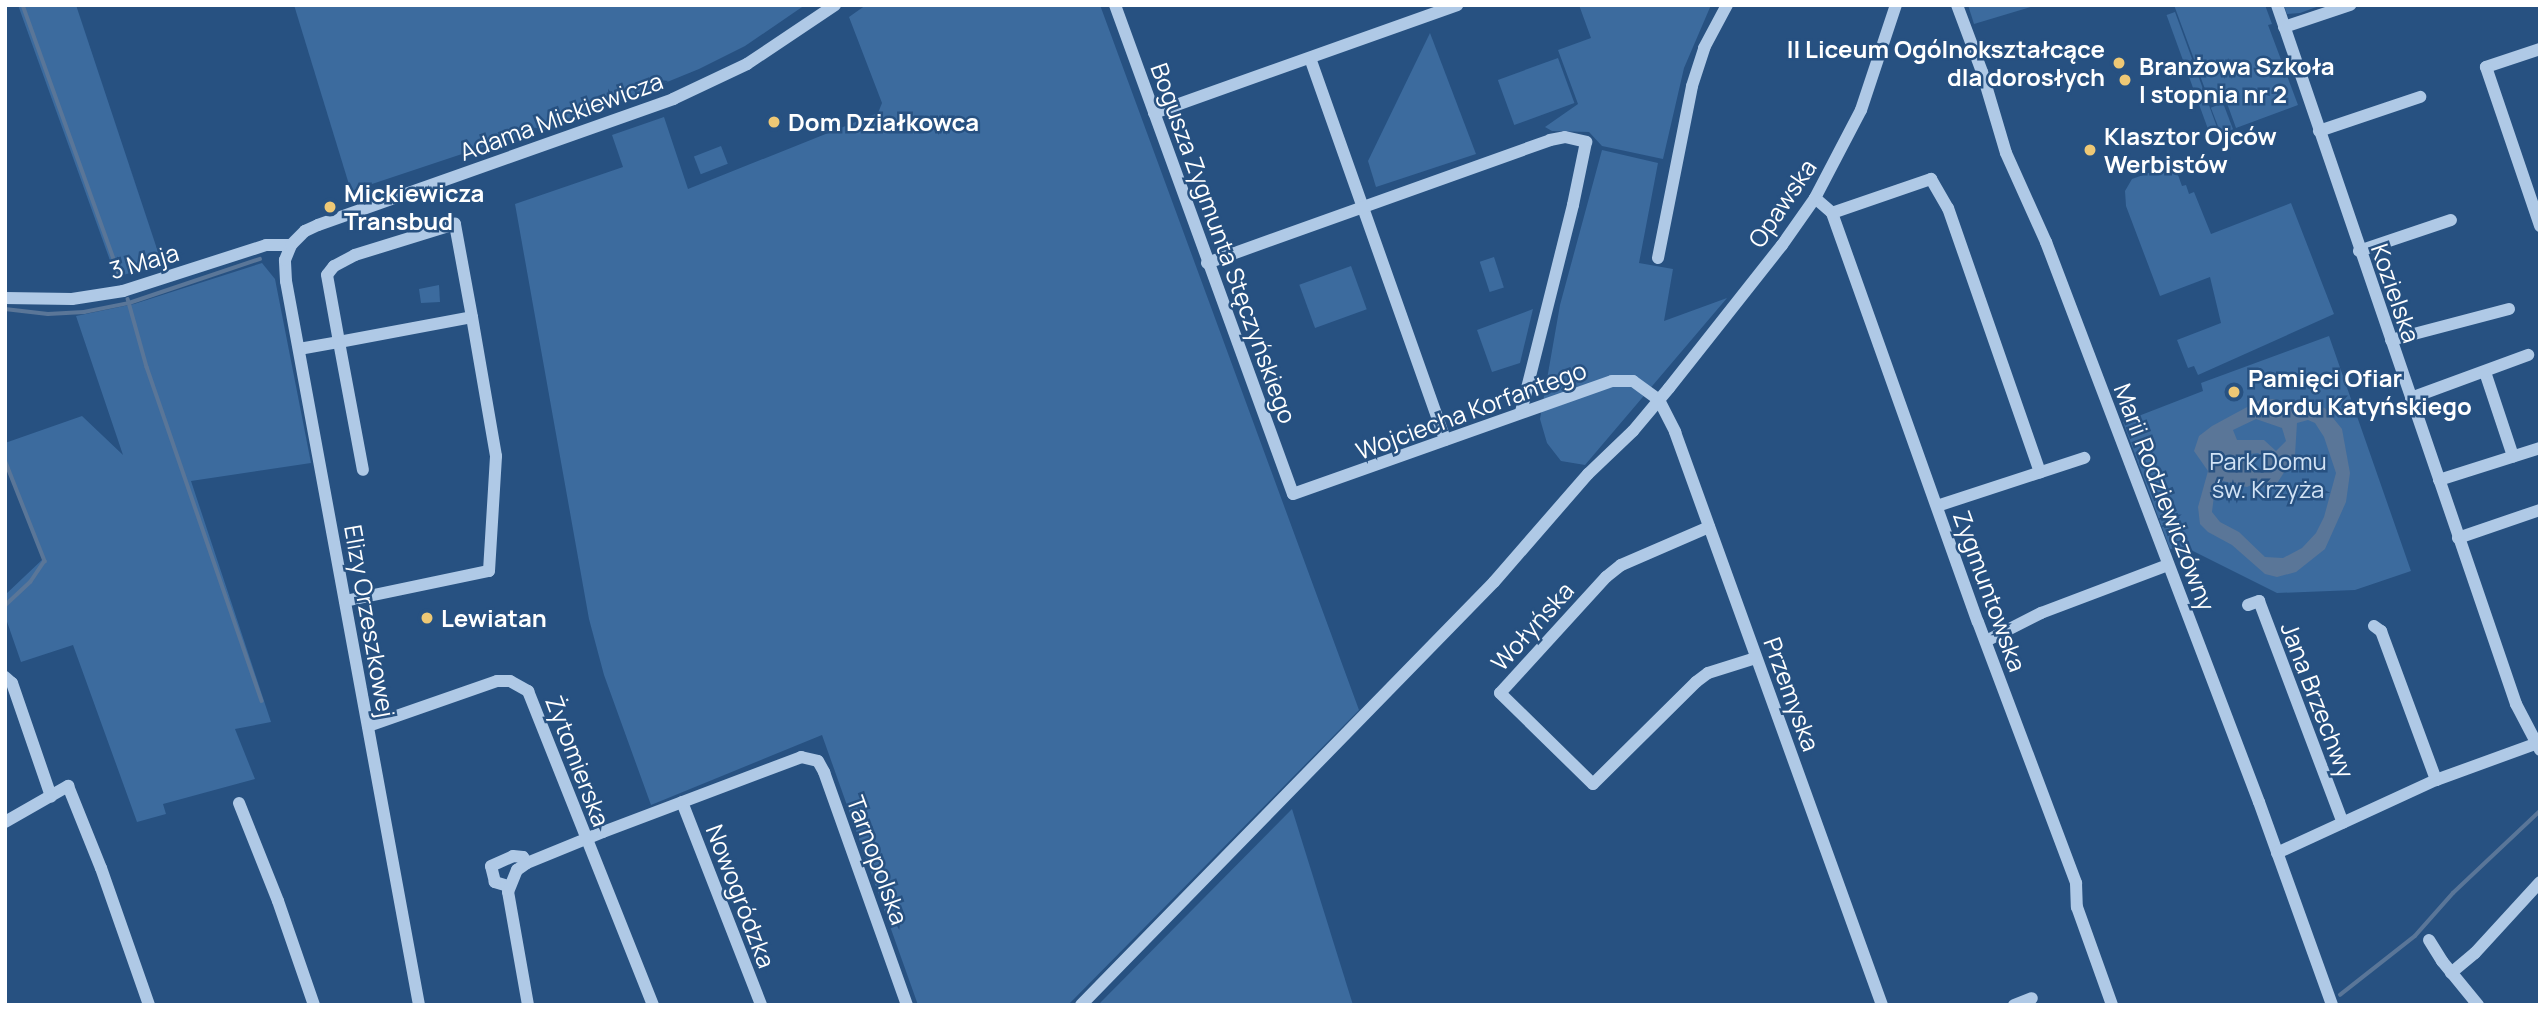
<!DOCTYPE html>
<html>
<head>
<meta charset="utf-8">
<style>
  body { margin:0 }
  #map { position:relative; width:2545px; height:1010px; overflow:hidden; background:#275181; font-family:Manrope,sans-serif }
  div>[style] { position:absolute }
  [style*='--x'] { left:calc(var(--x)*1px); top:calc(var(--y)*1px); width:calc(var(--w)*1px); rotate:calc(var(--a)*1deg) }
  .green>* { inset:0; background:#3c6b9e; transform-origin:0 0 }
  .water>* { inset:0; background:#5a7698 }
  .stream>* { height:3.5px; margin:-1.75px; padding:0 1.75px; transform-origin:1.75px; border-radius:1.75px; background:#5a7698 }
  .minor>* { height:12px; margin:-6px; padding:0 6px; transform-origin:6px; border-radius:6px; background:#afc9e6 }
  .dots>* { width:19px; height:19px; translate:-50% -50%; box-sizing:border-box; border:4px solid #275181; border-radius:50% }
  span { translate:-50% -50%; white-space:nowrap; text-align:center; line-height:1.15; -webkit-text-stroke:5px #275181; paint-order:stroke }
  .poi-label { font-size:24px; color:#fff; font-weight:700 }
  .right { translate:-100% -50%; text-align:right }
  .left { translate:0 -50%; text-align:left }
  .street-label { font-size:24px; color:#fff }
  .park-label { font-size:24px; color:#d2e3f5 }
  .frame { position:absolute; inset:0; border:7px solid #fff; pointer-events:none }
</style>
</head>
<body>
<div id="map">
  <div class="green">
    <div style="clip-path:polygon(18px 5px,76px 5px,162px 264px,116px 277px)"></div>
    <div style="clip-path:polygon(294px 5px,805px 5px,745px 46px,699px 69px,618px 102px,351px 191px)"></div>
    <div style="clip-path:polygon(866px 5px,1100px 5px,1359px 710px,1068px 1005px,918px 1005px,822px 735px,651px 805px,604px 675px,589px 619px,515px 204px,623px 167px,612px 135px,664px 117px,688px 189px,878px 113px,882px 103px,849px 17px)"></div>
    <div style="clip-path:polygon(1579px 5px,1711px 5px,1684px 68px,1663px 159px,1602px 146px,1589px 132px,1552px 131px,1545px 127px,1578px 104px,1558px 50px,1591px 38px)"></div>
    <div style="clip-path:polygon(1968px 5px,2037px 5px,1974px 24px)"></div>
    <div style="clip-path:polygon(2174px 5px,2265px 5px,2272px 24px,2268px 25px,2298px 105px,2236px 128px,2224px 95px,2209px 100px)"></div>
    <div style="clip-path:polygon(2284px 5px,2322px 5px,2300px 13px,2287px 14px)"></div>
    <div style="left:2175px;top:12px;width:123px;height:9px;rotate:70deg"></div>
    <div style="clip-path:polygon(1430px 33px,1476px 154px,1376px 187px,1368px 161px)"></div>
    <div style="left:1558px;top:58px;width:48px;height:64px;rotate:70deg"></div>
    <div style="left:2223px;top:103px;width:28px;height:13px;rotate:69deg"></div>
    <div style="left:721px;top:146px;width:19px;height:29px;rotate:69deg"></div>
    <div style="clip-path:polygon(1602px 150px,1658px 163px,1639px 263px,1673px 269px,1664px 321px,1727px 298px,1585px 465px,1561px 461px,1547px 443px,1540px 419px,1560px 305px)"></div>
    <div style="clip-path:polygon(2174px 164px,2182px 186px,2186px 185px,2189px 194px,2194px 192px,2211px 234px,2291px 203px,2334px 314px,2198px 375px,2194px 366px,2188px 368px,2177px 340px,2221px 323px,2210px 277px,2160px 296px,2126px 206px,2125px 191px,2132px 179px)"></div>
    <div style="left:1494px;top:257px;width:32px;height:15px;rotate:72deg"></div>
    <div style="clip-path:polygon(262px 263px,275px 279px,311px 463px,191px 481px,271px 722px,235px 729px,255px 779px,163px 804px,166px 814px,137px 822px,73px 645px,21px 662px,5px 616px,5px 595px,44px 558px,5px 462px,5px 443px,82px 416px,123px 455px,76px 316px,134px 304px)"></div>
    <div style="left:1351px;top:266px;width:46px;height:55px;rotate:70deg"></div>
    <div style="clip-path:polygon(439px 285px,440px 302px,421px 303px,419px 289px)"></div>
    <div style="clip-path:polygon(1533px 309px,1520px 363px,1492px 372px,1477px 330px)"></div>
    <div style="clip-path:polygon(2329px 336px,2411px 571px,2355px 590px,2277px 593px,2185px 547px,2170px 549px,2123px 422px,2203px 391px,2201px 383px)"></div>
    <div style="clip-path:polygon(1292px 809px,1353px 1005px,1098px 1005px)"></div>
  </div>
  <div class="water">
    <div style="clip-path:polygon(evenodd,2274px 399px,2295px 408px,2308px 403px,2325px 408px,2342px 429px,2350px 473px,2346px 502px,2325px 549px,2296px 572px,2277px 577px,2265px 574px,2232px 545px,2208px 532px,2200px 524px,2198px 507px,2208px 471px,2194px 451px,2199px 436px,2212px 426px,2260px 400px,2274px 399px,2256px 419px,2282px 428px,2286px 441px,2276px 451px,2264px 440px,2237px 440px,2233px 430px,2256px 419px,2274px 399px,2308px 420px,2315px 423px,2324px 437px,2336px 473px,2324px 517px,2316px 533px,2302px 548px,2283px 558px,2265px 557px,2239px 532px,2220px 522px,2212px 512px,2214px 496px,2223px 481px,2247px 487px,2256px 483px,2265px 488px,2276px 485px,2295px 455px,2297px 423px,2308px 420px,2274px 399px,2258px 453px,2266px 459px,2261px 473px,2245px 460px,2250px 454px,2258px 453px)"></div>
  </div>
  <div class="stream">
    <div style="--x:23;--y:5;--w:290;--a:70.3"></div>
    <div style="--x:128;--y:299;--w:71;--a:74.4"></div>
    <div style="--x:147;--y:367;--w:353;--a:71"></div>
    <div style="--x:5;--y:309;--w:43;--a:6.6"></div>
    <div style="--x:48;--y:314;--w:36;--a:-3"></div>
    <div style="--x:84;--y:312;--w:46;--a:-11.3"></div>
    <div style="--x:129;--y:303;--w:138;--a:-18.6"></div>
    <div style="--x:5;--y:460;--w:109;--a:68.4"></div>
    <div style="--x:45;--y:561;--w:25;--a:124"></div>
    <div style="--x:31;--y:582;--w:35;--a:137"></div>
    <div style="--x:2340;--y:995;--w:95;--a:-38.2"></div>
    <div style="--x:2415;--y:936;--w:57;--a:-48.5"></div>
    <div style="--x:2453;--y:893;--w:120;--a:-43.3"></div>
  </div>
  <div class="minor">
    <div style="--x:1115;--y:5;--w:520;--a:70"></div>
    <div style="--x:1293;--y:494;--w:338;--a:-19.5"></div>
    <div style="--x:1612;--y:381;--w:21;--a:0"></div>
    <div style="--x:1633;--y:381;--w:32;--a:36"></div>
    <div style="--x:1659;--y:400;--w:36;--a:63"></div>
    <div style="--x:1675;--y:432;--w:609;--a:70.14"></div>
    <div style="--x:1957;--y:5;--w:72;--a:69.5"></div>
    <div style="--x:1982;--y:72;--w:84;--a:73.5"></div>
    <div style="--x:2006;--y:153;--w:98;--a:65.8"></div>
    <div style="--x:2046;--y:242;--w:599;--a:69.18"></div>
    <div style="--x:2259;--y:802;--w:216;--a:70.2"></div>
    <div style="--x:2277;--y:5;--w:739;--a:71.12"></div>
    <div style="--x:2516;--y:704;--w:52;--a:62.4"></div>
    <div style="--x:2284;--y:27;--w:70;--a:-18.4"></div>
    <div style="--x:2540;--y:49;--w:57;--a:161.6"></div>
    <div style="--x:2486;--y:67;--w:168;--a:71.2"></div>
    <div style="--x:1310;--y:58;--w:405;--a:70.5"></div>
    <div style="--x:1154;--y:113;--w:322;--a:-19.6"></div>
    <div style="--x:2319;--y:131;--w:107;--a:-18.6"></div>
    <div style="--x:1815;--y:198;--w:23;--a:41"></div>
    <div style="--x:1832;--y:213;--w:434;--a:70.4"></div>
    <div style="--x:1978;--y:622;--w:279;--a:69.4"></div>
    <div style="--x:2076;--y:883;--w:24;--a:88"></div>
    <div style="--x:2077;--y:907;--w:104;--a:70.3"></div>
    <div style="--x:1832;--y:213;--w:105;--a:-19"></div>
    <div style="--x:1931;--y:179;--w:34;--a:60"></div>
    <div style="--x:1948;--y:208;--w:280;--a:70.8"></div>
    <div style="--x:2359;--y:251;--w:97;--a:-18.6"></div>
    <div style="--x:1658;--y:258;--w:175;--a:-78.8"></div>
    <div style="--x:1692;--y:86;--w:40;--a:-72"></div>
    <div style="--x:1704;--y:48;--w:49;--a:-61.9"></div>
    <div style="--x:1207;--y:263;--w:364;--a:-19.7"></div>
    <div style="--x:1550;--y:140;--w:15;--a:-11"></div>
    <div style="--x:1565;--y:137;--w:22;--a:13"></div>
    <div style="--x:1586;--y:142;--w:64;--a:101.7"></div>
    <div style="--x:1573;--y:205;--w:213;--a:104.1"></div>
    <div style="--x:5;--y:298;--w:67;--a:0.9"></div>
    <div style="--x:72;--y:299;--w:52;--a:-8.9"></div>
    <div style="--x:123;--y:291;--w:150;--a:-17.8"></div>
    <div style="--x:266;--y:245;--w:25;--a:0"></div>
    <div style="--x:2391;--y:340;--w:122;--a:-14.7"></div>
    <div style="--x:299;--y:349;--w:41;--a:-9.9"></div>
    <div style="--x:339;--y:342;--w:135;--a:-10.6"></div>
    <div style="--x:472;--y:317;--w:95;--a:-100.4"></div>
    <div style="--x:455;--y:224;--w:105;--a:162.8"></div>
    <div style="--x:355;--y:255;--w:24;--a:152"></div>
    <div style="--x:334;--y:266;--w:11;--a:128"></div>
    <div style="--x:327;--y:275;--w:68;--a:79.8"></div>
    <div style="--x:339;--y:342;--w:130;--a:79.4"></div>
    <div style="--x:2485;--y:372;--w:89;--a:71.6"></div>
    <div style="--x:2411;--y:398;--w:125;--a:-20.2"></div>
    <div style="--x:2439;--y:480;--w:106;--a:-17.6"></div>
    <div style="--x:1937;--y:506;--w:155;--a:-18.1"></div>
    <div style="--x:1709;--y:527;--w:96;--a:156.6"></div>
    <div style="--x:1621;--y:565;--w:19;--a:141"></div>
    <div style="--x:1606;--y:577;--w:157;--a:132.4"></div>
    <div style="--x:1500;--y:693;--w:130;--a:44.4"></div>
    <div style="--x:1593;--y:784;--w:145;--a:-44.7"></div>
    <div style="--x:1696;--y:682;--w:15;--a:-37"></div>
    <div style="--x:1708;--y:673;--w:50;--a:-17.4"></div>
    <div style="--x:2458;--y:538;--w:87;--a:-18.9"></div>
    <div style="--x:345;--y:601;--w:147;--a:-11.8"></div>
    <div style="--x:489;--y:571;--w:115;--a:-86.5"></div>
    <div style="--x:496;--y:456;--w:141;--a:-99.8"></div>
    <div style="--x:2248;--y:605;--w:12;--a:-20"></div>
    <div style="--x:2259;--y:601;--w:237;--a:69.3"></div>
    <div style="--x:2374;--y:626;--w:9;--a:36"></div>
    <div style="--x:2381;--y:631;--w:159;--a:69.7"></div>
    <div style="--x:1986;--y:641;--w:62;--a:-27"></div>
    <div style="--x:2041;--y:613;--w:136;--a:-20.7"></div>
    <div style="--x:5;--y:677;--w:9;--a:41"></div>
    <div style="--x:12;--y:683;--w:120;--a:71"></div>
    <div style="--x:368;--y:726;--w:137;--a:-19.2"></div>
    <div style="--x:497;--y:681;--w:13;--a:0"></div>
    <div style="--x:510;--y:681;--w:21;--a:29"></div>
    <div style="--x:528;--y:691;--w:338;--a:68.3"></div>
    <div style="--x:682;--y:802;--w:218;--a:68.7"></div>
    <div style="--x:239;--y:803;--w:105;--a:68.3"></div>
    <div style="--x:278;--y:901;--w:110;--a:70.9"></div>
    <div style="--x:5;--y:822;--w:73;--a:-29.7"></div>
    <div style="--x:68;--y:786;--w:88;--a:68.1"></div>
    <div style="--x:101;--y:868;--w:145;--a:70.7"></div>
    <div style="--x:2277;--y:853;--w:175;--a:-24.7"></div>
    <div style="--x:2436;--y:780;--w:105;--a:-20"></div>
    <div style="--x:508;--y:886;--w:14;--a:-163"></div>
    <div style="--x:495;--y:882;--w:16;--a:-104"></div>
    <div style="--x:491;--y:866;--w:24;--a:-24"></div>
    <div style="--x:513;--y:856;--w:10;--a:6"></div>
    <div style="--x:523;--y:857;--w:7;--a:56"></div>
    <div style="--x:2429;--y:940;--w:25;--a:58"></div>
    <div style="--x:2442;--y:961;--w:57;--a:50.7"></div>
    <div style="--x:2451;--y:973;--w:31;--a:-40"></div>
    <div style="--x:2475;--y:953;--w:96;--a:-47.5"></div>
    <div style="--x:419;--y:1005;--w:736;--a:-100.41"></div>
    <div style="--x:286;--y:281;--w:21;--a:-93"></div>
    <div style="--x:285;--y:260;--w:16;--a:-68"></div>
    <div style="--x:291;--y:245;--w:20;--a:-45"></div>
    <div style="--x:305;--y:231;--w:14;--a:-25"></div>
    <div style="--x:318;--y:225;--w:377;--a:-19.5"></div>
    <div style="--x:673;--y:99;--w:82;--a:-25.3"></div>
    <div style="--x:747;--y:64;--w:106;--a:-33.8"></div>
    <div style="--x:528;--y:1005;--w:115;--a:-100"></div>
    <div style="--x:508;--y:892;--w:24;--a:-68"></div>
    <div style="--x:517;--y:870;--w:12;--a:-35"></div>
    <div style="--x:527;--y:863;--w:82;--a:-22.2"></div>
    <div style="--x:603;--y:832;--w:212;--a:-20.7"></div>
    <div style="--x:801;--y:757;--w:17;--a:13"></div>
    <div style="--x:818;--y:761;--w:13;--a:61"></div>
    <div style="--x:824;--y:772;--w:247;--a:70.4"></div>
    <div style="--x:1081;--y:1005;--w:591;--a:-45.69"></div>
    <div style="--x:1494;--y:582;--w:143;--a:-49"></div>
    <div style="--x:1588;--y:474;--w:62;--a:-43.7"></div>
    <div style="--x:1633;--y:431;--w:56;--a:-50.1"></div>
    <div style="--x:1669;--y:388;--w:182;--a:-51.7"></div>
    <div style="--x:1782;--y:245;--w:57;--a:-54.9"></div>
    <div style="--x:1815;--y:198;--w:99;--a:-62.4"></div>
    <div style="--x:1861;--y:110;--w:111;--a:-71.6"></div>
    <div style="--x:2014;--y:1005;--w:19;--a:-21"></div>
  </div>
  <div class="dots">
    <div style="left:2119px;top:63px;background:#eec875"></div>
    <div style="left:2125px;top:80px;background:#eec875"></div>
    <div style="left:774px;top:122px;background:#eec875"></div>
    <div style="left:2090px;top:150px;background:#eec875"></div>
    <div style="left:330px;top:207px;background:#eec875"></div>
    <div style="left:2234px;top:392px;background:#eec875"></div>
    <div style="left:427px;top:618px;background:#eec875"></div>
  </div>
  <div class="poi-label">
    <span class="right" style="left:2105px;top:63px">II Liceum Ogólnokształcące<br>dla dorosłych</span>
    <span class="left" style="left:2139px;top:80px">Branżowa Szkoła<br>I stopnia nr 2</span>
    <span class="left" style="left:788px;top:122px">Dom Działkowca</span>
    <span class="left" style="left:2104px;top:150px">Klasztor Ojców<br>Werbistów</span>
    <span class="left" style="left:344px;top:207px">Mickiewicza<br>Transbud</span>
    <span class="left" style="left:2248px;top:392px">Pamięci Ofiar<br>Mordu Katyńskiego</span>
    <span class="left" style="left:441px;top:618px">Lewiatan</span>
  </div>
  <div class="street-label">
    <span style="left:561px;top:116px;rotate:-20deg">Adama Mickiewicza</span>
    <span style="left:1782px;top:203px;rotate:-56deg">Opawska</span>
    <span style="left:1224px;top:243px;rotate:70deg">Bogusza Zygmunta Stęczyńskiego</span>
    <span style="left:144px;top:261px;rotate:-16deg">3 Maja</span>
    <span style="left:2396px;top:293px;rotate:71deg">Kozielska</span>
    <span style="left:1471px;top:410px;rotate:-20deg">Wojciecha Korfantego</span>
    <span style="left:2165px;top:497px;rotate:69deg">Marii Rodziewiczówny</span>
    <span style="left:1990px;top:591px;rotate:70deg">Zygmuntowska</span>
    <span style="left:370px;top:621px;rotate:80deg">Elizy Orzeszkowej</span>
    <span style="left:1532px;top:626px;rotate:-48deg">Wołyńska</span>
    <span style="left:1792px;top:694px;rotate:70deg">Przemyska</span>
    <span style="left:2318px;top:700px;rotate:69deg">Jana Brzechwy</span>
    <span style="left:578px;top:761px;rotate:69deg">Żytomierska</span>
    <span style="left:878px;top:860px;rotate:70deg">Tarnopolska</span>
    <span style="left:741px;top:896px;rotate:69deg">Nowogródzka</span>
  </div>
  <div class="park-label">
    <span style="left:2268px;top:475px">Park Domu<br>św. Krzyża</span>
  </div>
  <div class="frame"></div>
</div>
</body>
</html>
